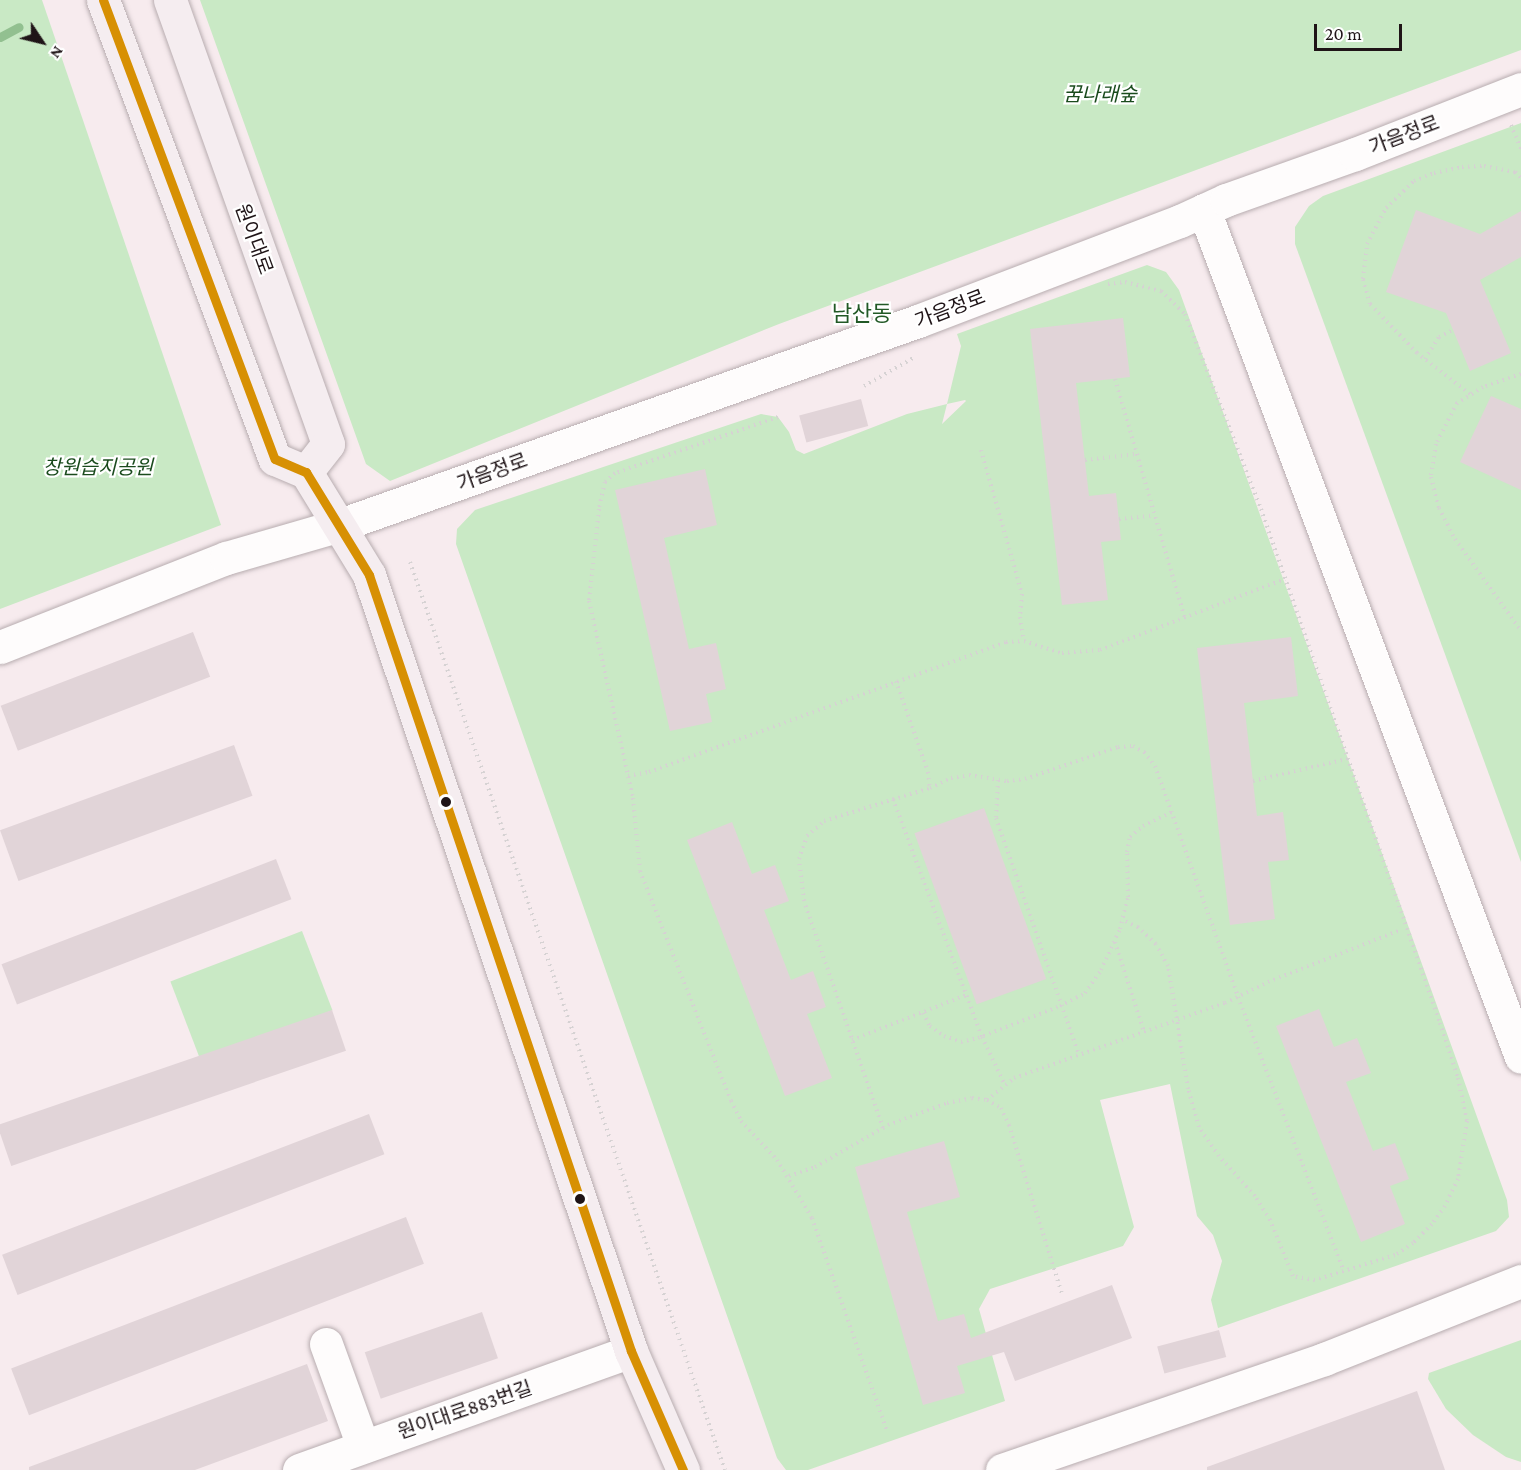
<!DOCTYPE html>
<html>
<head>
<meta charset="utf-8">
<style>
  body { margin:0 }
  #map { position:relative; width:1521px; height:1470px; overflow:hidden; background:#f7ebee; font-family:"Crimson Pro","Noto Sans KR",serif }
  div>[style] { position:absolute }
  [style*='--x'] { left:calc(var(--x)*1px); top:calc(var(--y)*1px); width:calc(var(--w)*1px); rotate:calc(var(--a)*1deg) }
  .green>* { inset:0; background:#c9e9c5; transform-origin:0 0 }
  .stream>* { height:9px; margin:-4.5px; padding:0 4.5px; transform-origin:4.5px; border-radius:4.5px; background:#92c090 }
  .building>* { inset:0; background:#e1d4d8; transform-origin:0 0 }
  .path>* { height:4px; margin-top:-2px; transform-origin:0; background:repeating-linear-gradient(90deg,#d6d2d3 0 1.5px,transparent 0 6px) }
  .roads { filter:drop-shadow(0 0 2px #b8adb0) drop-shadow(0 0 2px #b8adb0) }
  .minor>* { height:33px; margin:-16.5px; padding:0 16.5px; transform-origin:16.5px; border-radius:16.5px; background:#fefcfc }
  .primary>* { height:33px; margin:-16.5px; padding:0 16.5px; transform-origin:16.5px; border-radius:16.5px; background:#f5edf0 }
  .bus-1>* { height:9px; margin:-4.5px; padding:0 4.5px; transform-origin:4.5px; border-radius:4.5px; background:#d79003 }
  .dots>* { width:16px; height:16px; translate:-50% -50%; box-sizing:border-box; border:3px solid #fff; border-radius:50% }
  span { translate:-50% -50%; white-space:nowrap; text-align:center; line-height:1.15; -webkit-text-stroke:4.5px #fff; paint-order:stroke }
  .park-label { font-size:20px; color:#1a4b1d; font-style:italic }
  .street-label { font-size:20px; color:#1f1417 }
  .quarter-label { font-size:22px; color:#225926 }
  .north { position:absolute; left:12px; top:12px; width:60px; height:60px; -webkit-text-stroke:4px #fff; paint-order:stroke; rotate:125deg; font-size:16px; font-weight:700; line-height:24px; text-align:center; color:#1f1417 }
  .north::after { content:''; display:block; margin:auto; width:21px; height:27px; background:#1f1417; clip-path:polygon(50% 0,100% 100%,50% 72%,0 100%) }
  .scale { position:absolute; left:1314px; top:24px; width:88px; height:27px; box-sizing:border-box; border:3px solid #1f1417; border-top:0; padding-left:8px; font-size:18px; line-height:21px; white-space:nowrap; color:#1f1417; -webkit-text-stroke:4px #fff; paint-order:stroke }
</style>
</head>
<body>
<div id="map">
  <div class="green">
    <div style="clip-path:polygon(0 0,42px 0,221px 525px,0 609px)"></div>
    <div style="clip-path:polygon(200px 0,1521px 0,1521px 50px,779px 324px,390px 481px,366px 464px)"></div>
    <div style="clip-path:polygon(1521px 123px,1521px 862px,1295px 244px,1295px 227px,1309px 206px,1323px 196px)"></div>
    <div style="clip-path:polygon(evenodd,1147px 265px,1166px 272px,1179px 290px,1507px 1200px,1509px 1217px,1496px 1231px,1218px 1328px,1211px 1300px,1222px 1261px,1213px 1235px,1197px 1216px,1170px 1084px,1100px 1100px,1134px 1227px,1123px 1246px,990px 1289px,979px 1309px,1005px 1401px,808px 1470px,786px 1470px,777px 1458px,456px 544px,457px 529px,475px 510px,761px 414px,778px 417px,789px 432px,796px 450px,804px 454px,907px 414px,947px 404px,961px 346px,957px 334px,1147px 265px,965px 400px,966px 401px,942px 424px,947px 404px,965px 400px)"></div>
    <div style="left:302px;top:931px;width:85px;height:141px;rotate:69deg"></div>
    <div style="clip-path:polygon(1521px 1340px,1521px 1462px,1506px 1457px,1473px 1435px,1446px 1409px,1428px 1379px,1429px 1373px)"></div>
  </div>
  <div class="stream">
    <div style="--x:0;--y:37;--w:21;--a:-28"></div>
  </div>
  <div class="building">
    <div style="clip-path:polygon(1416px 210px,1480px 234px,1521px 211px,1521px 257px,1480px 280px,1511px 353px,1470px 371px,1446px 313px,1386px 292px)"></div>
    <div style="clip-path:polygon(1123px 318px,1130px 377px,1076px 383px,1089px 496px,1116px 493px,1121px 540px,1101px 542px,1108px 600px,1062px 605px,1030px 329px)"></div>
    <div style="clip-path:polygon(1491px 396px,1521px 409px,1521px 490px,1460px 462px)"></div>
    <div style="left:861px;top:399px;width:28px;height:64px;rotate:75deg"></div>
    <div style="clip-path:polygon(705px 469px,717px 525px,664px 538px,689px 649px,716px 643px,726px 689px,706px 694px,712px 722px,670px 731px,615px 490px)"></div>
    <div style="left:193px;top:632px;width:48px;height:206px;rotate:69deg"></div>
    <div style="clip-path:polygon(1291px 637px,1298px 696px,1244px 703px,1257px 816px,1283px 812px,1289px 860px,1268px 862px,1275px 919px,1230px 925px,1197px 648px)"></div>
    <div style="left:234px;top:745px;width:54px;height:249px;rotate:70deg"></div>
    <div style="left:984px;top:808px;width:182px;height:74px;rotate:70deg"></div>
    <div style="clip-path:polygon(732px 822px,752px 874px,775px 865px,789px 901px,764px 910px,791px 980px,813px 971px,826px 1007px,807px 1014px,832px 1078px,785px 1096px,687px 840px)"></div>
    <div style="left:276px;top:859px;width:43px;height:294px;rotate:69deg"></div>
    <div style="clip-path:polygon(1319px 1009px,1334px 1047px,1357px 1038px,1371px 1073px,1346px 1082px,1373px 1151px,1395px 1143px,1409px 1179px,1390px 1186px,1405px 1224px,1361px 1242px,1276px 1026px)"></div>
    <div style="left:332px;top:1010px;width:43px;height:354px;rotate:71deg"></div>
    <div style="left:369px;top:1114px;width:43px;height:393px;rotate:69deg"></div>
    <div style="clip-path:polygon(944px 1141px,960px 1197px,907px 1212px,938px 1321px,964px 1314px,971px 1338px,1112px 1285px,1132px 1338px,1015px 1381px,1004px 1352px,957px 1366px,965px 1393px,923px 1405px,855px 1167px)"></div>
    <div style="left:406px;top:1217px;width:50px;height:423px;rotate:69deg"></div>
    <div style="left:482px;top:1312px;width:49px;height:124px;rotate:71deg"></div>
    <div style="left:1219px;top:1330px;width:28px;height:64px;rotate:75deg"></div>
    <div style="clip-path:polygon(307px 1364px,328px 1421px,195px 1470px,29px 1470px,29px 1467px)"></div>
    <div style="clip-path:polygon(1417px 1391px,1445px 1470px,1207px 1470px,1207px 1467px)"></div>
  </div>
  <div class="path">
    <div style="--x:1511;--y:125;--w:26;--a:67"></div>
    <div style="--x:1108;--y:284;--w:17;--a:-7"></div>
    <div style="--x:1125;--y:282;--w:37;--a:14"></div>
    <div style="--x:1161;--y:291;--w:33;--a:44"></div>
    <div style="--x:1185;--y:314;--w:209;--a:68.7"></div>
    <div style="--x:1261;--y:509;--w:544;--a:70.8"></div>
    <div style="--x:1440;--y:1023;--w:58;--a:71.9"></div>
    <div style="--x:1458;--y:1078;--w:44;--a:78.2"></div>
    <div style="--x:1467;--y:1121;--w:59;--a:98.8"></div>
    <div style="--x:1458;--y:1179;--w:30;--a:116"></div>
    <div style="--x:1445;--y:1206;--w:22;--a:126"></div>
    <div style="--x:1432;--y:1224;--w:27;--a:135"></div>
    <div style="--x:1413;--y:1243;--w:22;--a:146"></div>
    <div style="--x:1395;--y:1255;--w:84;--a:162.6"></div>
    <div style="--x:1315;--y:1280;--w:22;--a:-170"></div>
    <div style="--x:1293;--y:1276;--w:61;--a:-112.3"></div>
    <div style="--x:1270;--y:1220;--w:28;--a:-122"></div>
    <div style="--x:1255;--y:1196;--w:54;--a:-132"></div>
    <div style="--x:1219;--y:1156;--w:35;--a:-125"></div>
    <div style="--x:1199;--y:1127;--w:40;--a:-106"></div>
    <div style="--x:1188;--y:1089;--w:125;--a:-99.2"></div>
    <div style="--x:1168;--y:966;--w:25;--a:-119"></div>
    <div style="--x:1156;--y:944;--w:25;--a:-137"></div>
    <div style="--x:1138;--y:927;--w:17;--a:-155"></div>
    <div style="--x:1425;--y:359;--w:26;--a:-58"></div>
    <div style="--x:1439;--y:337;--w:16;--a:-27"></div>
    <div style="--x:1521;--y:374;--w:40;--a:161.1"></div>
    <div style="--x:1483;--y:387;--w:31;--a:148"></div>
    <div style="--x:1457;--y:403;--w:46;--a:117.1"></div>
    <div style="--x:1436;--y:444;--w:33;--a:99"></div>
    <div style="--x:1431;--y:477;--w:32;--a:76"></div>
    <div style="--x:1439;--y:508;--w:35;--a:63"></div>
    <div style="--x:1455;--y:539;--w:113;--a:54.3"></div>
    <div style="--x:1115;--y:379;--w:249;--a:73.7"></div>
    <div style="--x:864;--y:386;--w:56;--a:-29.7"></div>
    <div style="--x:1470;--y:394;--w:67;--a:-142.3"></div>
    <div style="--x:1417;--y:353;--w:68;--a:-133.8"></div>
    <div style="--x:1370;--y:304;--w:26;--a:-106"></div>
    <div style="--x:1363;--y:279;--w:35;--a:-83"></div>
    <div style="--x:1367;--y:244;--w:41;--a:-62.2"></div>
    <div style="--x:1386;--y:208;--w:39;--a:-44"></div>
    <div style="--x:1414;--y:181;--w:22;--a:-22"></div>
    <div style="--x:1434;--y:173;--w:29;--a:-12"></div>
    <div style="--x:1462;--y:167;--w:22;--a:-3"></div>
    <div style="--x:1484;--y:166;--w:32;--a:11"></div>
    <div style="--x:1515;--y:172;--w:8;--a:45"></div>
    <div style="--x:778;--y:417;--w:172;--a:161"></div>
    <div style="--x:615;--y:473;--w:13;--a:138"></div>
    <div style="--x:605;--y:482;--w:28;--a:103"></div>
    <div style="--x:599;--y:509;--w:93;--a:96.2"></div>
    <div style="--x:589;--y:601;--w:202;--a:77.4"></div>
    <div style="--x:633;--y:798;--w:73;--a:84.5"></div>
    <div style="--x:640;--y:871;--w:247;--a:68.4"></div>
    <div style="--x:731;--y:1101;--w:22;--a:63"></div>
    <div style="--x:741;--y:1121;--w:53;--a:47.3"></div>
    <div style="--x:777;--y:1160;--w:68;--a:58.9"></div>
    <div style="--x:812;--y:1218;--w:226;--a:70.6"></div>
    <div style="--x:981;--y:450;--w:150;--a:74.1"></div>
    <div style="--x:1022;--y:594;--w:23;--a:95"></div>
    <div style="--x:1020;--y:617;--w:24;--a:81"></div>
    <div style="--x:1085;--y:460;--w:52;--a:-6.6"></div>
    <div style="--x:1119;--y:519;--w:36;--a:-6"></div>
    <div style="--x:410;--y:562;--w:961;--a:70.87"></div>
    <div style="--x:896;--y:681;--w:96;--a:70.6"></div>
    <div style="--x:928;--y:772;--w:16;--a:83"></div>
    <div style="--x:628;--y:776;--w:21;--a:-11"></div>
    <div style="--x:649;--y:772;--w:380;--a:-20"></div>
    <div style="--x:1006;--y:642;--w:18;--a:-3"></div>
    <div style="--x:1024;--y:641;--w:40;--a:18"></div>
    <div style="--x:1062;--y:653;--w:38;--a:-5"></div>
    <div style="--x:1100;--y:650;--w:198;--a:-21"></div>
    <div style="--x:998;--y:780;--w:38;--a:93"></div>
    <div style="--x:996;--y:818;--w:251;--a:70.7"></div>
    <div style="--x:1253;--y:781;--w:97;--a:-13.2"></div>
    <div style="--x:893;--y:799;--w:254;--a:69.5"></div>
    <div style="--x:982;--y:1037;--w:53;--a:64.4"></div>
    <div style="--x:1115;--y:942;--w:95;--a:72.1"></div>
    <div style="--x:923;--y:1013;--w:15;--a:62"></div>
    <div style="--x:930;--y:1026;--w:17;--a:36"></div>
    <div style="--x:944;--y:1036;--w:18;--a:19"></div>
    <div style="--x:961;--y:1042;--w:17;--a:-13"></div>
    <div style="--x:978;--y:1038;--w:88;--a:-21.3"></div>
    <div style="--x:1060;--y:1006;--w:28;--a:-27"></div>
    <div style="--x:1085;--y:993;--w:28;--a:-55"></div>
    <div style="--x:1101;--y:970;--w:45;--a:-65.1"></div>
    <div style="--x:1120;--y:929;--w:33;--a:-76"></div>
    <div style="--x:1128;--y:897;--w:45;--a:-91.3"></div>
    <div style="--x:1127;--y:852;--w:15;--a:-79"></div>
    <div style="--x:1130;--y:837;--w:17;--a:-40"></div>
    <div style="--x:1143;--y:826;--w:32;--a:-26"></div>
    <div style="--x:852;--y:1040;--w:123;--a:-21.5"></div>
    <div style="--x:987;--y:1100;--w:35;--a:-39"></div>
    <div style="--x:1014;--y:1078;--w:224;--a:-19.6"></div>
    <div style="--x:1225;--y:1003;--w:48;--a:-26"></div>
    <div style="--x:1268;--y:982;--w:140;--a:-21.4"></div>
    <div style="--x:883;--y:1128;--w:240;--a:-109.2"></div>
    <div style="--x:804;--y:901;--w:42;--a:-96.8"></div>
    <div style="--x:799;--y:859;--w:24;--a:-71"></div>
    <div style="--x:807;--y:836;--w:23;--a:-41"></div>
    <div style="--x:824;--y:821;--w:111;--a:-17.3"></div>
    <div style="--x:930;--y:788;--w:23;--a:-25"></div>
    <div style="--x:951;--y:778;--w:18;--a:-9"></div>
    <div style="--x:969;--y:775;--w:38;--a:9"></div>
    <div style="--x:1007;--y:781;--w:18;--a:-6"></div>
    <div style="--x:1025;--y:779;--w:98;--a:-19"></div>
    <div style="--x:1118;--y:747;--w:15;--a:-4"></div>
    <div style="--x:1133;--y:746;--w:13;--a:29"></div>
    <div style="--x:1144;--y:752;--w:18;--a:52"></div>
    <div style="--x:1155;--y:766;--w:245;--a:70.2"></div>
    <div style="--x:1238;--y:997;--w:294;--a:68.9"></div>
    <div style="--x:789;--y:1176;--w:28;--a:-19"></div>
    <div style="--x:815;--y:1167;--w:84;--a:-29.9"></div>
    <div style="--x:888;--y:1125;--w:63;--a:-20.4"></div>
    <div style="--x:947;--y:1103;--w:25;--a:-11"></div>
    <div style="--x:972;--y:1098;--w:15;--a:8"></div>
    <div style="--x:987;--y:1100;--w:16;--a:30"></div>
    <div style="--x:1001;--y:1108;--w:19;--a:65"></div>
    <div style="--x:1009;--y:1125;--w:177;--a:72.6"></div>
  </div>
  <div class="roads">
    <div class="minor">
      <div style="--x:1204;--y:210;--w:904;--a:69.48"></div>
      <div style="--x:0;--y:647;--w:243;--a:-21.5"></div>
      <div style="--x:226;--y:558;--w:119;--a:-16.1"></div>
      <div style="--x:340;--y:525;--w:613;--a:-19.44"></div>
      <div style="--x:918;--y:321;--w:280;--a:-20.9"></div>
      <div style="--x:1180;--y:221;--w:51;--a:-24.5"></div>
      <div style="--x:1226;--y:200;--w:137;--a:-19.6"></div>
      <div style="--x:1355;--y:154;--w:178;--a:-21.4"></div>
      <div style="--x:326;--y:1344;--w:109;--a:70.1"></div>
      <div style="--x:299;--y:1470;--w:353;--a:-19.7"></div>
      <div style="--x:1002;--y:1470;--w:341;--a:-19"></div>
      <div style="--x:1324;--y:1359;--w:212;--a:-21.6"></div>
    </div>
    <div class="primary">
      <div style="--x:103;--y:0;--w:490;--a:69.5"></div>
      <div style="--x:275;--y:459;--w:34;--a:23"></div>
      <div style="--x:306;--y:472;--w:121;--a:58.5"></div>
      <div style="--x:369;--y:575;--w:819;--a:71.34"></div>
      <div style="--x:631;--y:1351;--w:130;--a:66.4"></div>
      <div style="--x:170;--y:0;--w:471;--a:70.4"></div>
      <div style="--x:328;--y:444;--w:36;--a:128"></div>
    </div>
  </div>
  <div class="bus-1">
    <div style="--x:103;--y:0;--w:490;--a:69.5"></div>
    <div style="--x:275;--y:459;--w:34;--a:23"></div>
    <div style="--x:306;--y:472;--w:121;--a:58.5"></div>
    <div style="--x:369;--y:575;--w:819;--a:71.34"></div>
    <div style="--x:631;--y:1351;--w:130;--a:66.4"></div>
  </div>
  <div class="dots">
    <div style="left:446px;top:802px;background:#1f1417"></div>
    <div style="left:580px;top:1199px;background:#1f1417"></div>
  </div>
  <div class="park-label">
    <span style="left:1100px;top:94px">꿈나래숲</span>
    <span style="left:98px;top:467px">창원습지공원</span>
  </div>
  <div class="street-label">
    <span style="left:1404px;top:135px;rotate:-21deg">가음정로</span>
    <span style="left:254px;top:239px;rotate:70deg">원이대로</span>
    <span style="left:950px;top:309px;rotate:-21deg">가음정로</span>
    <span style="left:492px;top:472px;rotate:-20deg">가음정로</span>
    <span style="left:465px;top:1410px;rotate:-19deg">원이대로883번길</span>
  </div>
  <div class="quarter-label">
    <span style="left:862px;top:314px">남산동</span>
  </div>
  <div class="north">N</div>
  <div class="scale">20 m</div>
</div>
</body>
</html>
